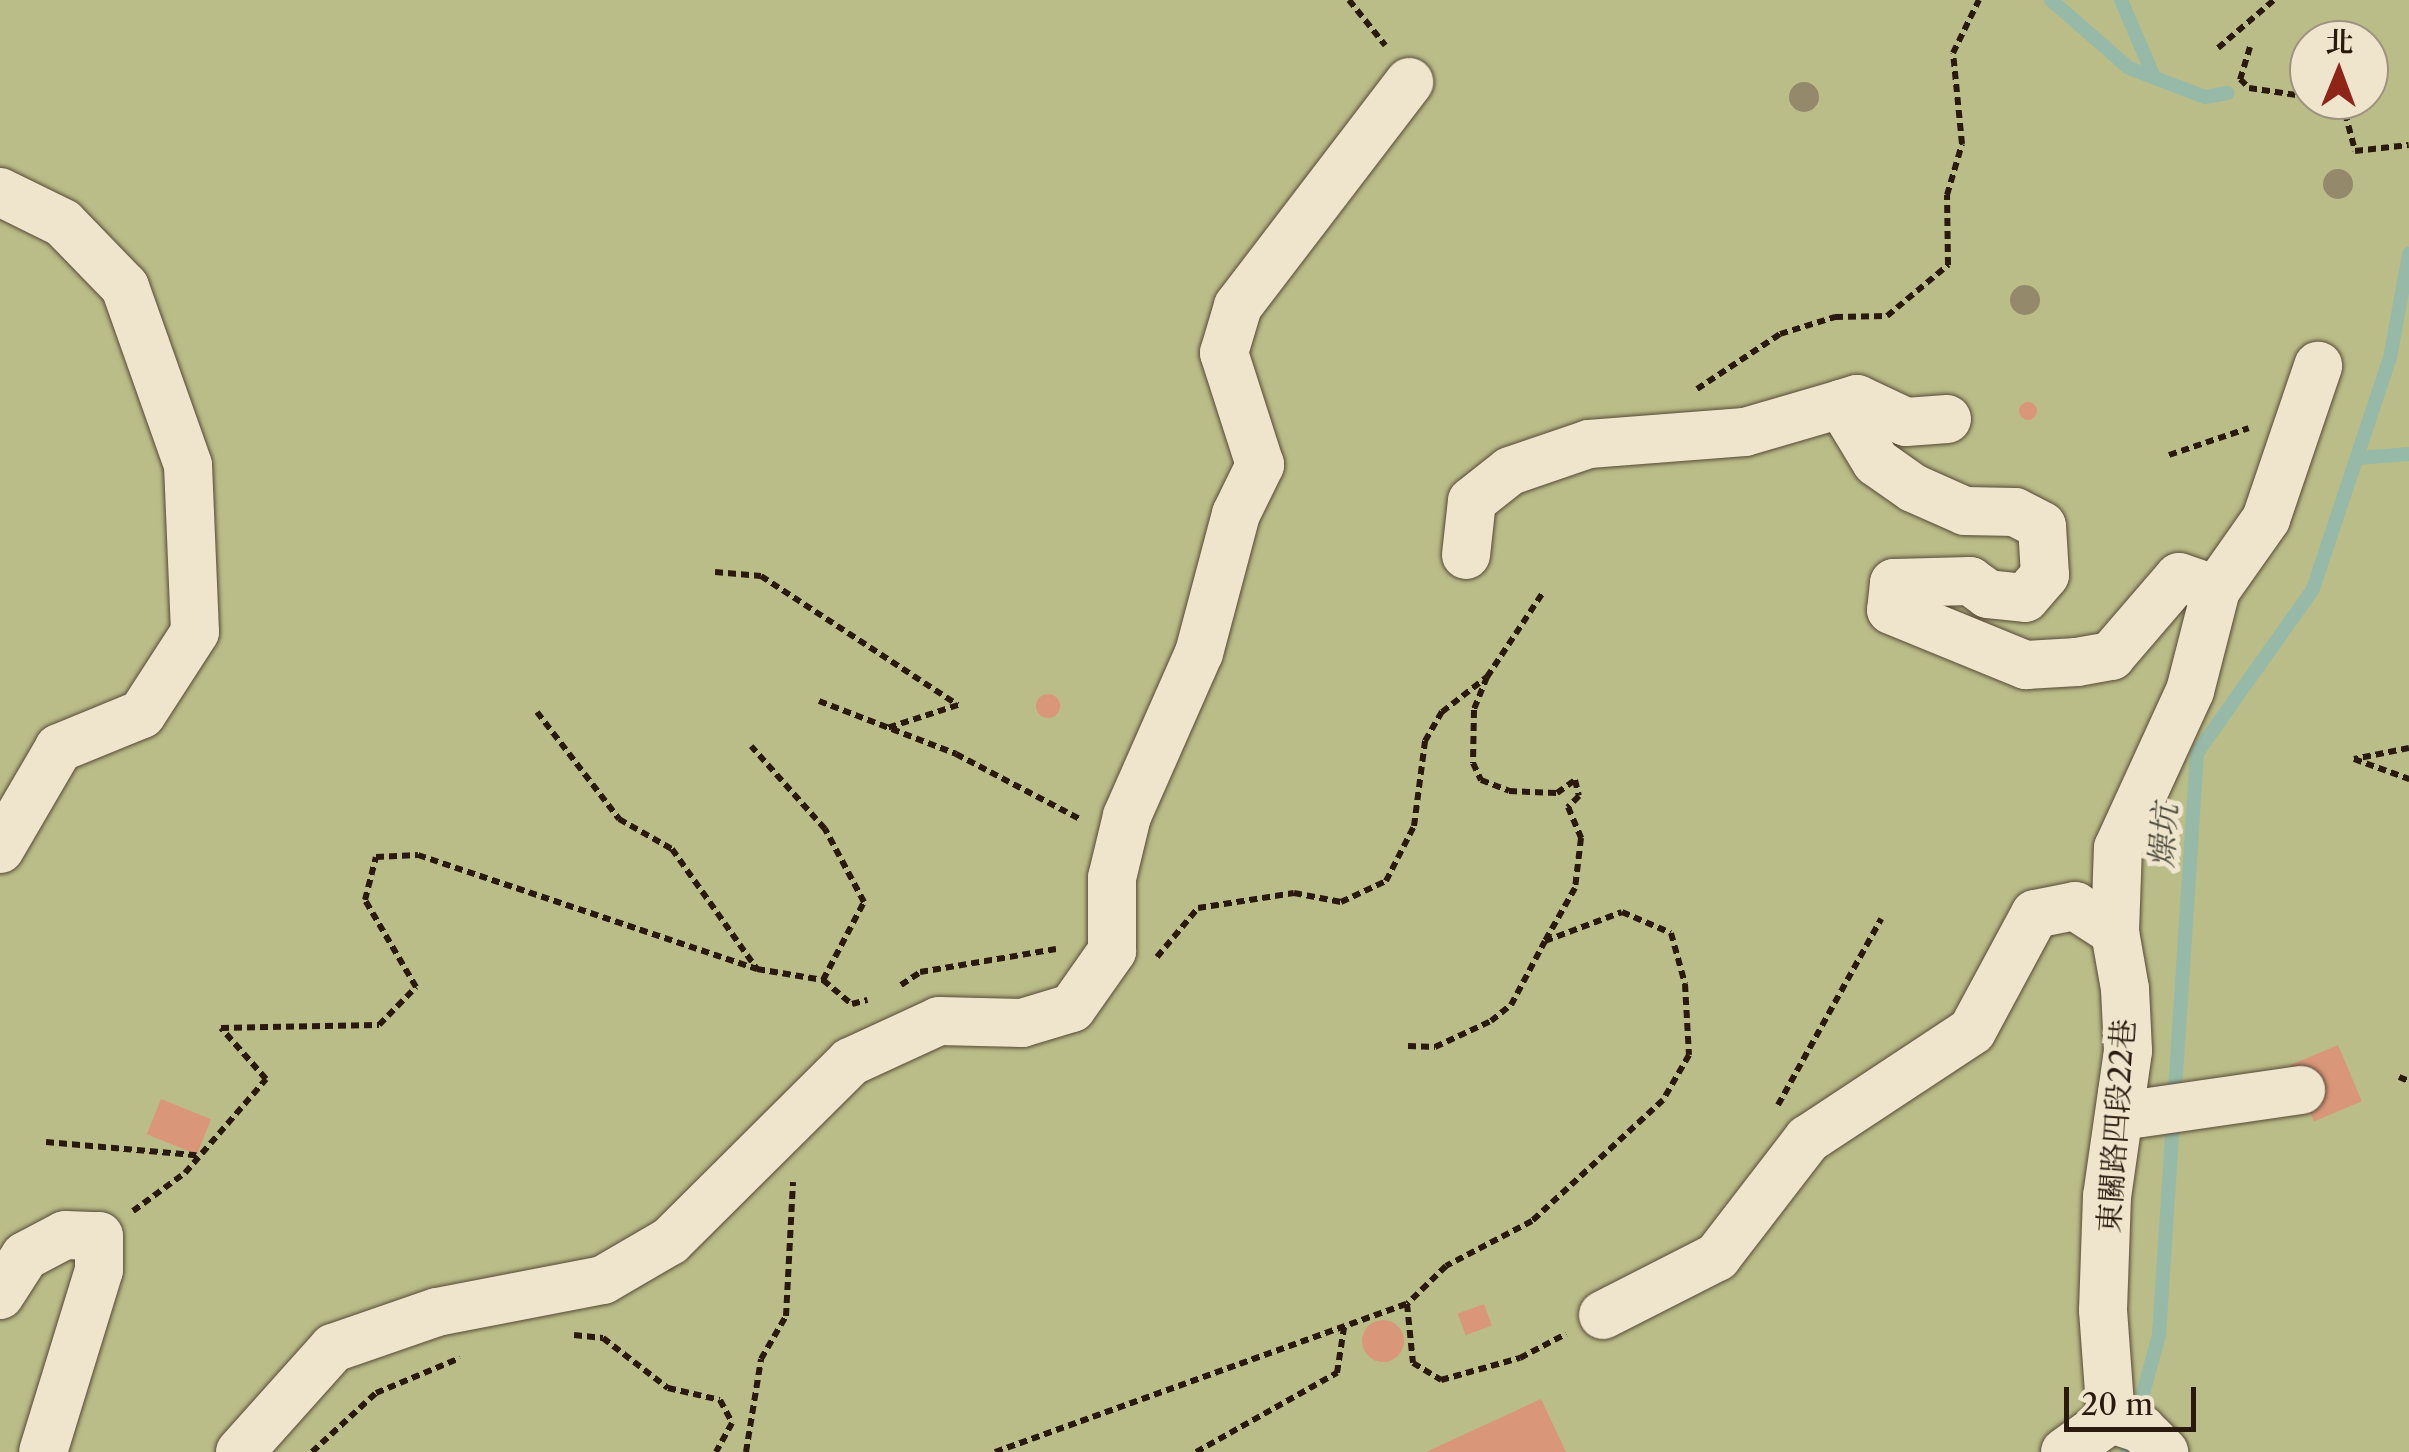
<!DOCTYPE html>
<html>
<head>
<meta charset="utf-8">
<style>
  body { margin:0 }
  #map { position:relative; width:2409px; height:1452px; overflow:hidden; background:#e5d7b1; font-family:"Libre Caslon Text","Noto Serif TC",serif }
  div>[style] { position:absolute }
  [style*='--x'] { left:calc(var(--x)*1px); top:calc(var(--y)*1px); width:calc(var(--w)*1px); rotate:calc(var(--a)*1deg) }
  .green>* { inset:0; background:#babd88 }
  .stream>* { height:14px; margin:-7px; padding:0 7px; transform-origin:7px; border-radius:7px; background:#96baa7 }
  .building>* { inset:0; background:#d99679; transform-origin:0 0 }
  .round { border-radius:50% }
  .path>* { height:6px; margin-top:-3px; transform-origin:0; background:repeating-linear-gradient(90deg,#29190f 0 8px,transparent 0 13px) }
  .roads { filter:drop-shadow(0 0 2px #584838) drop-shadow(0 0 2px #584838) }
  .street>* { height:48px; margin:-24px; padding:0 24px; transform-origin:24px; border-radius:24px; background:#eee5cc }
  .trees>* { width:30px; height:30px; margin:-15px; border-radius:50%; background:#95896c }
  span { translate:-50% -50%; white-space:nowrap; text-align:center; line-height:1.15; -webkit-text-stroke:10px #eee5cc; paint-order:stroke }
  .street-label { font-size:30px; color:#29190f }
  .water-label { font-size:32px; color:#4a493d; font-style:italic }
  .north { position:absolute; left:2289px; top:20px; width:100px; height:100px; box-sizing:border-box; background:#eee5cc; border:2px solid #9f9380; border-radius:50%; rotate:1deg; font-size:28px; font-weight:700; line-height:40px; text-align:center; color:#29190f }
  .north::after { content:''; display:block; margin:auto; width:35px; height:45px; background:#8f2418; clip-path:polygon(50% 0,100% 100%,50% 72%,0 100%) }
  .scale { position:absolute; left:2064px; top:1387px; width:132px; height:45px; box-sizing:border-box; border:5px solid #29190f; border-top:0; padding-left:12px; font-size:30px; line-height:35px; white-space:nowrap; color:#29190f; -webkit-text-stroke:8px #eee5cc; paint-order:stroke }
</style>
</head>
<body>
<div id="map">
  <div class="green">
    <div style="clip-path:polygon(evenodd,0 0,2409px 0,2409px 1452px,0 1452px,0 0,2309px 40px,2369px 40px,2369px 100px,2309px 100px,2309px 40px)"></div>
  </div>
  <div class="stream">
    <div style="--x:2051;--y:0;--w:103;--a:41.1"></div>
    <div style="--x:2129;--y:68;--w:81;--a:20.9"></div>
    <div style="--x:2205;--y:97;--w:23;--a:-10"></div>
    <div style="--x:2121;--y:0;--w:84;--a:66.8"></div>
    <div style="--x:2359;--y:458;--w:50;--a:-4.6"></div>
    <div style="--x:2127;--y:1452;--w:121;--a:-74.7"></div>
    <div style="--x:2159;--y:1335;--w:583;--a:-86.26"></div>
    <div style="--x:2197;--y:753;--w:201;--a:-54.7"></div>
    <div style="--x:2313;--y:589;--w:243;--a:-71.6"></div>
    <div style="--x:2390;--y:358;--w:106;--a:-79.6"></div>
  </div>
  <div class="building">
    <div class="round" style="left:2019px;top:402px;width:18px;height:18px"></div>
    <div class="round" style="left:1036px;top:694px;width:24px;height:24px"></div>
    <div style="left:2338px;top:1045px;width:61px;height:52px;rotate:67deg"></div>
    <div style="left:161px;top:1099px;width:54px;height:38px;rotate:22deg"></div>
    <div style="left:1484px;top:1304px;width:23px;height:28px;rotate:70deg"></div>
    <div class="round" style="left:1362px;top:1320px;width:42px;height:42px"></div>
    <div style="clip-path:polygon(1541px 1399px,1566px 1452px,1426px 1452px)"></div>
  </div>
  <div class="path">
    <div style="--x:1349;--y:0;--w:58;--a:51.3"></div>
    <div style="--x:2250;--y:47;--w:34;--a:107"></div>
    <div style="--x:2240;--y:79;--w:13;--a:45"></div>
    <div style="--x:2249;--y:88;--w:61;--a:8.5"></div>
    <div style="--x:2218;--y:48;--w:74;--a:-40.6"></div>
    <div style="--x:2325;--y:100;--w:24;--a:33"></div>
    <div style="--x:2345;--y:113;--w:39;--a:75"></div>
    <div style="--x:2355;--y:151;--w:54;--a:-6.3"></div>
    <div style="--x:1697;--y:389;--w:100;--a:-33.5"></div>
    <div style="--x:1780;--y:334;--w:58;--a:-17.2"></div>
    <div style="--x:1835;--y:317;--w:52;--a:-1.1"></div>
    <div style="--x:1887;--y:316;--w:80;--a:-39.9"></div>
    <div style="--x:1948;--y:265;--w:70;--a:-90.8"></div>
    <div style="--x:1947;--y:195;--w:53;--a:-73.6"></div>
    <div style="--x:1962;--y:144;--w:91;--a:-95.6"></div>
    <div style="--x:1953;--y:53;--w:59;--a:-63.9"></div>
    <div style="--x:2169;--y:455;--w:84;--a:-18.6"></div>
    <div style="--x:715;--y:572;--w:46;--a:5"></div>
    <div style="--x:761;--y:576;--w:235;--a:33.2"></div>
    <div style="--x:958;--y:705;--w:75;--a:162.1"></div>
    <div style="--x:1487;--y:677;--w:103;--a:-56.5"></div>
    <div style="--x:819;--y:701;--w:147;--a:21.1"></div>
    <div style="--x:956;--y:754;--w:140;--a:27.7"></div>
    <div style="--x:537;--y:712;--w:135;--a:52.5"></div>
    <div style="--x:619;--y:819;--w:61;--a:29.5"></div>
    <div style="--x:672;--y:849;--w:147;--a:54.7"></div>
    <div style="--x:2409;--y:748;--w:56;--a:168.7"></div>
    <div style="--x:2354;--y:759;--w:59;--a:20"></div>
    <div style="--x:1157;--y:957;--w:64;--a:-50.1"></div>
    <div style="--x:1198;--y:908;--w:97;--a:-8.9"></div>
    <div style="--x:1294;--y:893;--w:48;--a:10.8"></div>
    <div style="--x:1341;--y:902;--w:50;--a:-25"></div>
    <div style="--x:1386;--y:881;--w:62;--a:-63"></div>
    <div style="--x:1414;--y:826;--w:86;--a:-82.6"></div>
    <div style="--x:1425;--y:741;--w:34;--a:-60"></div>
    <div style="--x:1442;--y:712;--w:57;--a:-37.9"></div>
    <div style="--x:1487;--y:677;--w:35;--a:112"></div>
    <div style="--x:1474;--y:710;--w:53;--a:91.1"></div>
    <div style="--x:1473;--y:763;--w:19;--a:65"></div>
    <div style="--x:1481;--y:780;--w:30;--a:21"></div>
    <div style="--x:1509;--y:791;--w:48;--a:2.4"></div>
    <div style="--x:1557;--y:793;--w:22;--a:-36"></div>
    <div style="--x:1575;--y:780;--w:16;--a:76"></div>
    <div style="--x:1579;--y:796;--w:16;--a:135"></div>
    <div style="--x:1568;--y:807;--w:34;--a:67"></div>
    <div style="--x:1581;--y:838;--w:50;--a:96.8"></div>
    <div style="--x:1575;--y:888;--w:61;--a:119.5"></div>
    <div style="--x:1545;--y:941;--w:82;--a:-20.6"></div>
    <div style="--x:1622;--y:912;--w:53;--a:23.2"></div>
    <div style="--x:1671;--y:933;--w:53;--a:74.6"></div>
    <div style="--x:1685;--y:984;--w:71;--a:86.8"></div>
    <div style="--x:1689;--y:1055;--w:52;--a:120"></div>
    <div style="--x:1663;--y:1100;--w:178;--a:137.3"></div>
    <div style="--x:1532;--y:1221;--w:97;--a:152.4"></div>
    <div style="--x:1446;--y:1266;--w:54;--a:135.7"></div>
    <div style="--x:1407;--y:1304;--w:59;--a:84.2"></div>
    <div style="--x:1413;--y:1363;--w:33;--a:31"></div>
    <div style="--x:1441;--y:1380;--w:82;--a:-15.6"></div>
    <div style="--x:1520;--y:1358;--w:52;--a:-27.6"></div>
    <div style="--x:823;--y:980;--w:38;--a:40"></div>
    <div style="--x:852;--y:1004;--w:16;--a:-15"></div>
    <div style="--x:901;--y:985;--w:23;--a:-34"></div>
    <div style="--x:920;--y:972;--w:138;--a:-9.6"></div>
    <div style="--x:1408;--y:1046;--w:27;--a:2"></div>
    <div style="--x:1435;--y:1047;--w:62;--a:-24.9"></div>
    <div style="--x:1491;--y:1021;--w:26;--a:-39"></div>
    <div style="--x:1511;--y:1005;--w:72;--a:-62"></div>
    <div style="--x:2399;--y:1077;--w:11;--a:22"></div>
    <div style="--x:1778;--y:1105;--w:213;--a:-61"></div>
    <div style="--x:46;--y:1142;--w:151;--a:5"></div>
    <div style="--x:133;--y:1211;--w:64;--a:-36.2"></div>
    <div style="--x:185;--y:1173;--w:124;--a:-49.2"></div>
    <div style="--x:266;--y:1079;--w:68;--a:-131.4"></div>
    <div style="--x:221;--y:1028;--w:158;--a:-1.1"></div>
    <div style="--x:379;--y:1025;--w:53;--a:-45.8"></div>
    <div style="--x:416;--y:987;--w:101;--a:-120.4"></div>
    <div style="--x:365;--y:900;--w:44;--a:-75.7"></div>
    <div style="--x:376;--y:857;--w:42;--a:-2.7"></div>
    <div style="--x:418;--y:855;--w:358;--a:18.6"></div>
    <div style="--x:757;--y:969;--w:67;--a:9.5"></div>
    <div style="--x:823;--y:980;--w:88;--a:-62.3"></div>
    <div style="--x:864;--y:902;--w:83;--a:-118.1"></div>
    <div style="--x:825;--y:829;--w:111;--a:-131.7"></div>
    <div style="--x:574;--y:1335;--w:29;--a:6"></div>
    <div style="--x:603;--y:1338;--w:82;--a:37.6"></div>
    <div style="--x:668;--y:1388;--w:53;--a:13"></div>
    <div style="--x:720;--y:1400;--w:26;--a:62"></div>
    <div style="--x:732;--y:1423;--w:33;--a:119"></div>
    <div style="--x:312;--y:1452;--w:87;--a:-42.7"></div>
    <div style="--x:376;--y:1393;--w:91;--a:-22.6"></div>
    <div style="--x:746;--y:1452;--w:94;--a:-80.8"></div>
    <div style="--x:761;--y:1359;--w:50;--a:-59.8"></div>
    <div style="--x:786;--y:1316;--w:134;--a:-87"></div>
    <div style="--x:995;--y:1452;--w:438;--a:-19.8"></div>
    <div style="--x:1196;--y:1452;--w:162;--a:-29.3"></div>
    <div style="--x:1337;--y:1373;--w:46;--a:-81.2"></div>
  </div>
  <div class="roads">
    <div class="street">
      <div style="--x:0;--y:192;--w:70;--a:26.2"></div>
      <div style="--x:63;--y:223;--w:89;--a:45.9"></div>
      <div style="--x:125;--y:287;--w:189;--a:70.5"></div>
      <div style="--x:188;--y:465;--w:167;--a:87.6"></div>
      <div style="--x:195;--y:632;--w:98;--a:122.9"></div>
      <div style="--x:142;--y:714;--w:90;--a:157.7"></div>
      <div style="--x:59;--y:748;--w:117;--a:120.3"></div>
      <div style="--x:1947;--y:419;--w:41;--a:175.8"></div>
      <div style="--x:1906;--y:422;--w:54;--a:-154.9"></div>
      <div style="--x:1857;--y:399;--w:17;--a:163"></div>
      <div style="--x:1841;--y:404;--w:68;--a:58.9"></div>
      <div style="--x:1876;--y:462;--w:45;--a:35.1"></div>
      <div style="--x:1913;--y:488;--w:57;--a:23.9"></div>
      <div style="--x:1965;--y:511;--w:50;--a:1.1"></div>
      <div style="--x:2015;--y:512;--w:30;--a:27"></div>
      <div style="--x:2042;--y:526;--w:49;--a:86.5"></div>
      <div style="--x:2045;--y:575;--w:30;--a:131"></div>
      <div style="--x:2025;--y:598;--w:37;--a:-174"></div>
      <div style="--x:1988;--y:594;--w:22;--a:-144"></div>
      <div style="--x:1970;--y:581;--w:76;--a:178.5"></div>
      <div style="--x:1894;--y:583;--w:27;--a:96"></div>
      <div style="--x:1891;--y:610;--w:146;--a:22.2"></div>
      <div style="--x:2026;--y:665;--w:51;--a:-3.4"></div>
      <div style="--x:2077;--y:662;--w:35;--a:-10"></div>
      <div style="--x:2111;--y:656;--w:104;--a:-49.3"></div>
      <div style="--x:2179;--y:577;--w:39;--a:19"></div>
      <div style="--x:1466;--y:555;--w:54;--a:-83.7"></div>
      <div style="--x:1472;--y:501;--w:48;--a:-38.3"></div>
      <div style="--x:1510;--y:471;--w:83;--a:-18.9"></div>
      <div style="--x:1589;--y:444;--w:156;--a:-4.4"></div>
      <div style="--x:1745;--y:432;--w:100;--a:-16.3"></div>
      <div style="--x:2115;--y:932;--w:84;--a:-88"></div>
      <div style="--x:2118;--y:848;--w:173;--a:-65.4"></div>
      <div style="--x:2190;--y:691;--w:104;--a:-75.6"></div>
      <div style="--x:2216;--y:590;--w:87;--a:-54.8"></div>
      <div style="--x:2266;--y:519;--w:162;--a:-71.2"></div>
      <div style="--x:2121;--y:1116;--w:182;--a:-8.2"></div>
      <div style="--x:0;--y:1295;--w:46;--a:-57.3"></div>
      <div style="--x:25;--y:1256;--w:45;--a:-27.7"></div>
      <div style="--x:65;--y:1235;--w:34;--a:2"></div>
      <div style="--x:99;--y:1236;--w:34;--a:90"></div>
      <div style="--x:99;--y:1270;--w:190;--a:107.1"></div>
      <div style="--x:1603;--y:1315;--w:128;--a:-27"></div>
      <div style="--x:1717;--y:1257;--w:149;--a:-52.4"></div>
      <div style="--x:1808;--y:1139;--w:196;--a:-33.4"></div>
      <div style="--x:1972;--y:1031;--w:133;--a:-61.7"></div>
      <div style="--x:2035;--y:914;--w:41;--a:-11.3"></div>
      <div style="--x:2075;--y:906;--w:48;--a:33"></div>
      <div style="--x:2115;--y:932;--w:58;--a:80"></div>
      <div style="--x:2125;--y:989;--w:62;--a:87.2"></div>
      <div style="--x:2128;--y:1051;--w:147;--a:98.2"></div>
      <div style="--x:2107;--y:1196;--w:114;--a:92"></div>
      <div style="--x:2103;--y:1310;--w:109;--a:85.8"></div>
      <div style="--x:2111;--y:1419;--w:32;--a:18"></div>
      <div style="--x:2141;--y:1429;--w:33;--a:45"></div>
      <div style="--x:240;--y:1452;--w:140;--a:-48.2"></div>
      <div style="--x:333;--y:1348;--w:110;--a:-19.1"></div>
      <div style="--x:437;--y:1312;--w:169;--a:-10.9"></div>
      <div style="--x:603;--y:1280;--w:78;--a:-30.2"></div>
      <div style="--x:670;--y:1241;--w:254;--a:-44.8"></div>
      <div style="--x:850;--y:1062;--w:98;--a:-24.7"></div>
      <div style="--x:939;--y:1021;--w:83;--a:1.4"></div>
      <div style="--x:1022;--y:1023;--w:52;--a:-16.7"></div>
      <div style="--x:1072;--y:1008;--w:70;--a:-54.9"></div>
      <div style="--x:1112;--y:951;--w:73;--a:-90"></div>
      <div style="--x:1112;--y:878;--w:64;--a:-76.4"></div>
      <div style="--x:1127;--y:816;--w:178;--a:-66.2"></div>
      <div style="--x:1199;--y:653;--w:144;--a:-75.1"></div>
      <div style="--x:1236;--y:514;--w:55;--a:-63.9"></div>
      <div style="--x:1260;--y:465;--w:118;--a:-107.8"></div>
      <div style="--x:1224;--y:353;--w:49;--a:-73.4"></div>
      <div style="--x:1238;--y:306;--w:282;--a:-52.6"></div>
      <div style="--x:2065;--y:1452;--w:57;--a:-35.7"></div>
    </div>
  </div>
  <div class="trees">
    <div style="left:1804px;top:97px"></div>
    <div style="left:2338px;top:184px"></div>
    <div style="left:2025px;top:300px"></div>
  </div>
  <div class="street-label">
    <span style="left:2117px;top:1126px;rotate:-86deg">東關路四段22巷</span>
  </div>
  <div class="water-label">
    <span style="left:2164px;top:836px;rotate:-86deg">燥坑</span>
  </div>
  <div class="north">北</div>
  <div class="scale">20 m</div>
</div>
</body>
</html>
